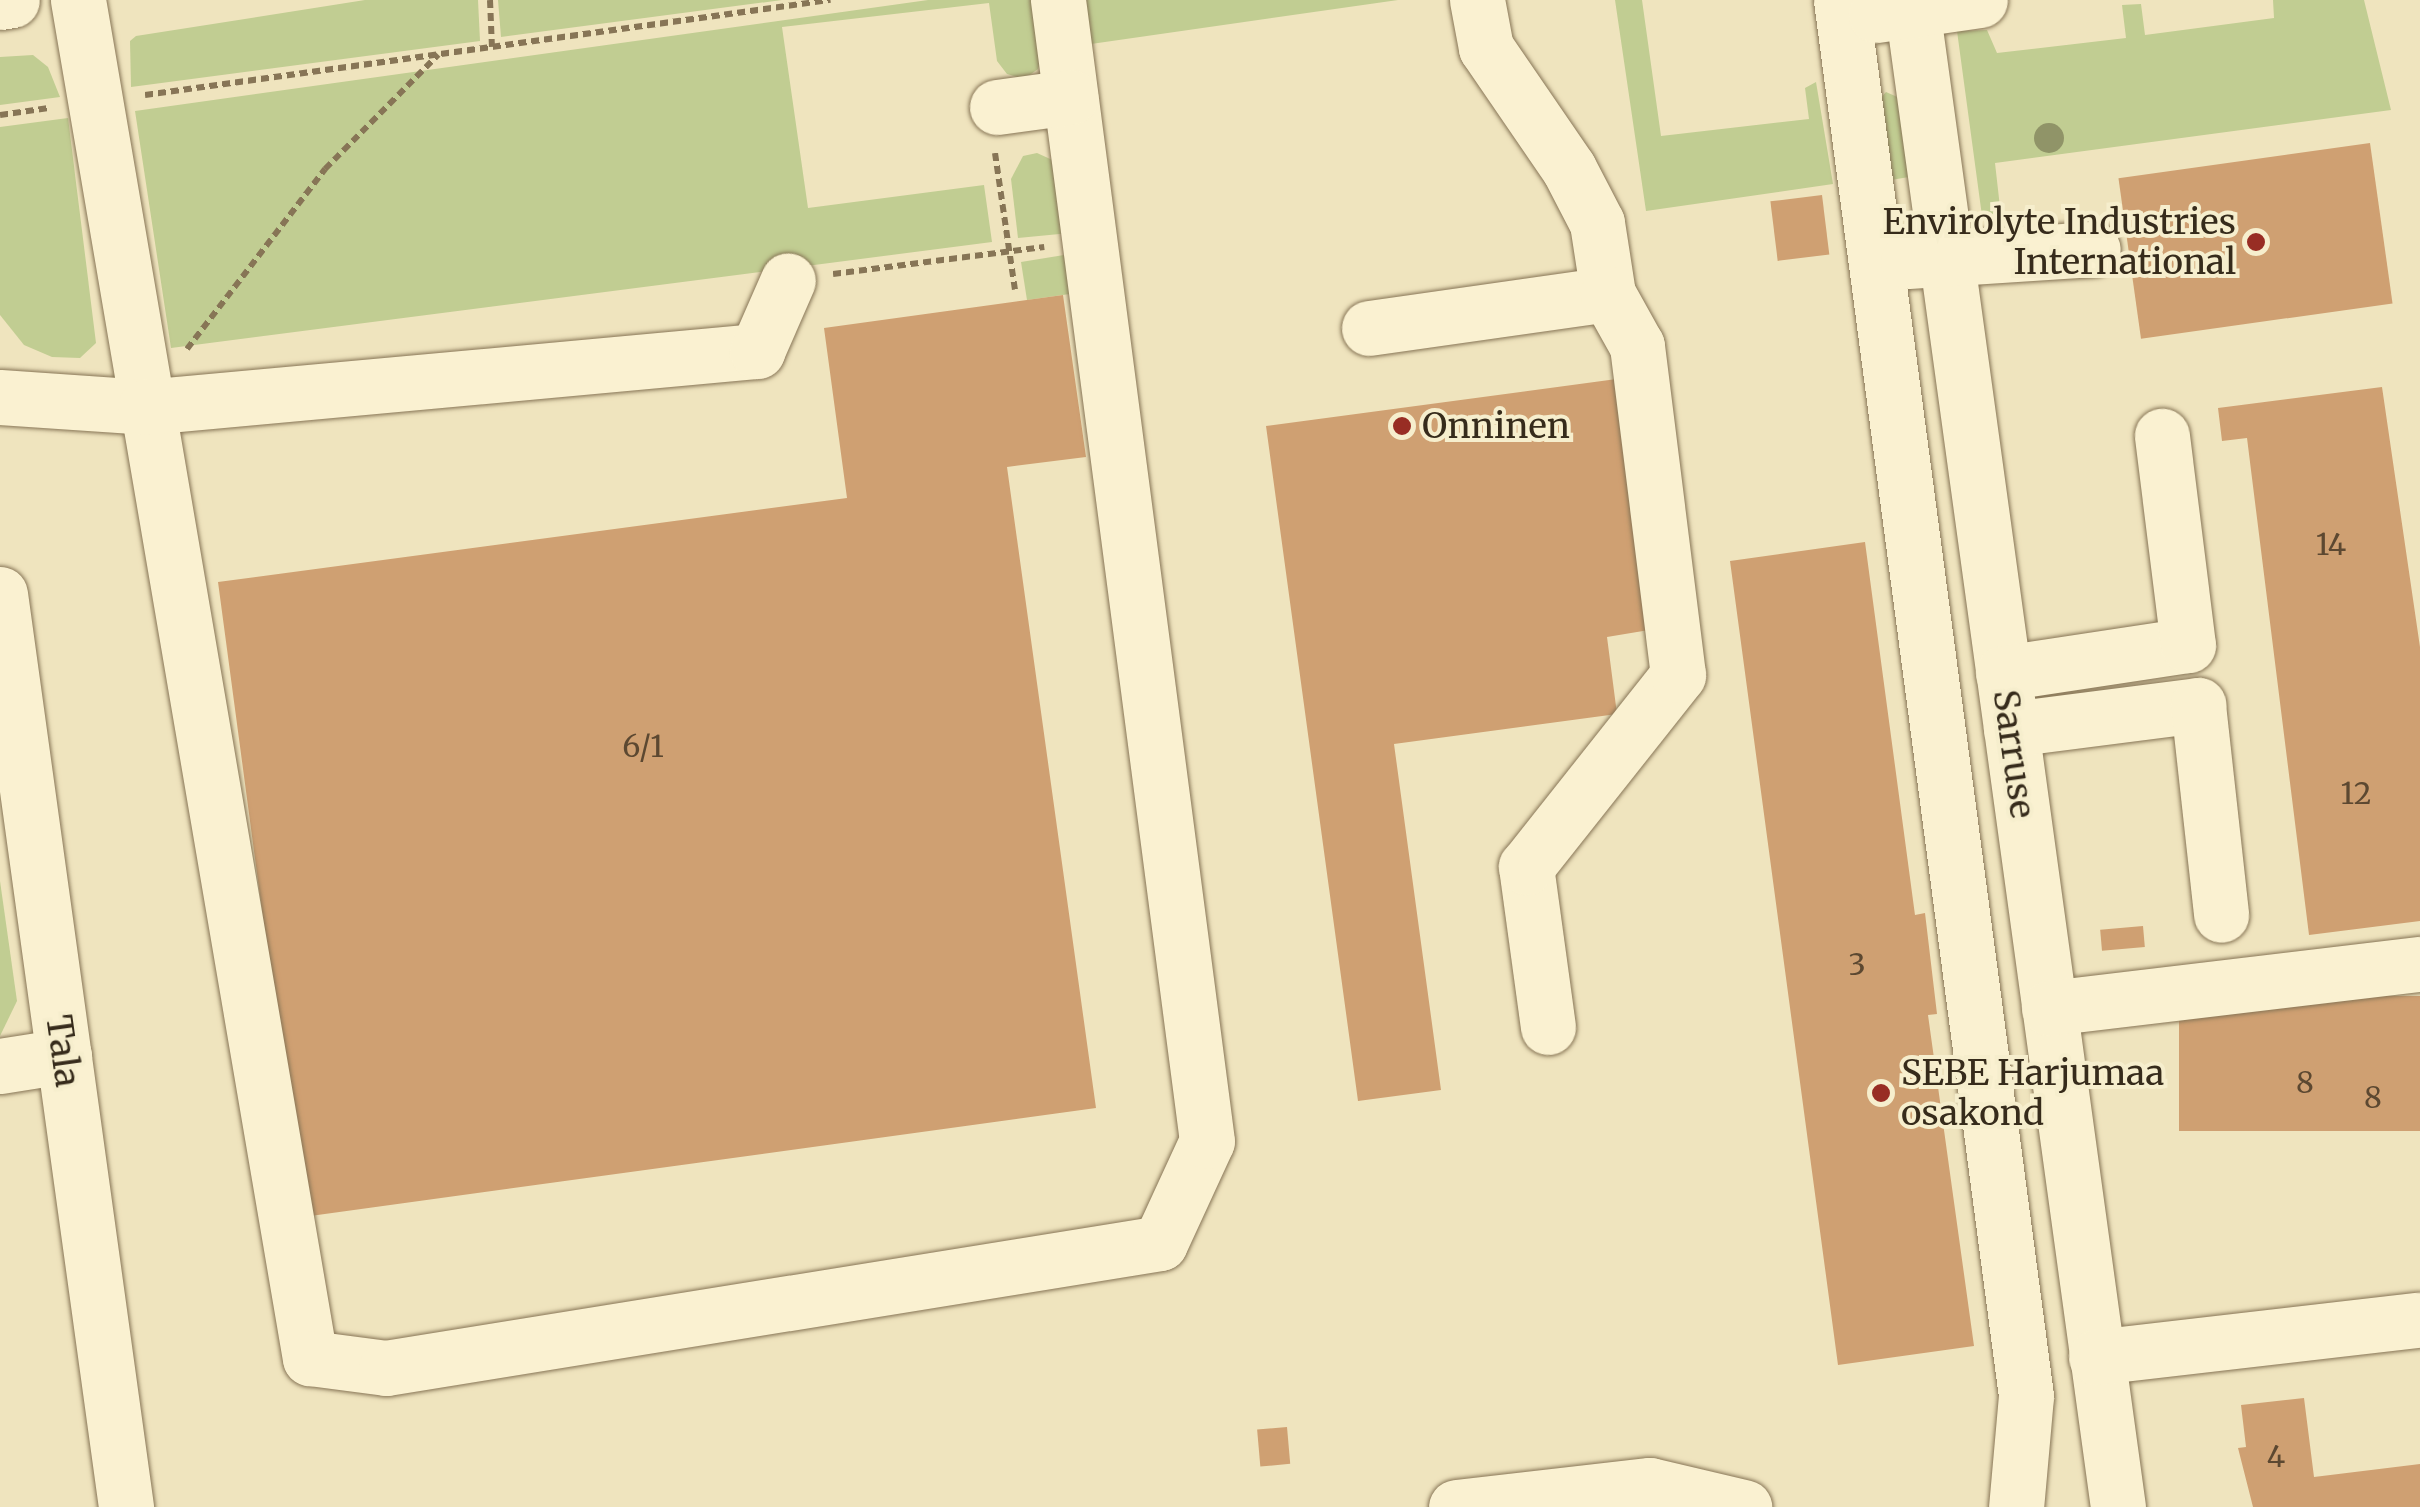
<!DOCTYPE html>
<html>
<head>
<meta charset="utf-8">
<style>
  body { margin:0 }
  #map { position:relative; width:2420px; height:1507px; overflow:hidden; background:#efe4be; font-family:Merriweather,serif }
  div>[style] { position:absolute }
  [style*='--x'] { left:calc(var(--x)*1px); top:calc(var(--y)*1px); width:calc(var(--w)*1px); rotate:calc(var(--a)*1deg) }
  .green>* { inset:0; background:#c1cd92 }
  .building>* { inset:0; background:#cfa072; transform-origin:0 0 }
  .path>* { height:6px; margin-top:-3px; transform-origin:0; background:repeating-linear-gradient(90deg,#877556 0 8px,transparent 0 13px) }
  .roads { filter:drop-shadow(0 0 2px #877556) drop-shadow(0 0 2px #877556) }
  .minor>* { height:55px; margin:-27.5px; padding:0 27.5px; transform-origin:27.5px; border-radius:27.5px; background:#faf1d1 }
  .trees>* { width:30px; height:30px; margin:-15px; border-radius:50%; background:#909468 }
  .dots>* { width:28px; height:28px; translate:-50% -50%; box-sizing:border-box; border:5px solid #f6eecd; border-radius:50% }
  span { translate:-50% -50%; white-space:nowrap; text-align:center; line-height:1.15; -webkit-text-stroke:8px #f6eecd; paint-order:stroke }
  .number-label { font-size:30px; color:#5c4831 }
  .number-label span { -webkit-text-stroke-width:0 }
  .poi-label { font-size:35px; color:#362b1b }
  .right { translate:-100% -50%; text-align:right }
  .left { translate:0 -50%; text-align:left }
  .street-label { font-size:35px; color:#362b1b }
</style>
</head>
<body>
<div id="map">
  <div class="green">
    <div style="clip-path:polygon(365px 0,478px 0,480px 41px,131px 87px,130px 41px,136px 36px)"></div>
    <div style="clip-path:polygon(498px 0,782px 0,501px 37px)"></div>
    <div style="clip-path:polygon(928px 0,1034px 0,1043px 53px,1038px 69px,1024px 79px,1007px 74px,997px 61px,989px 3px,782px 27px,808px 208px,984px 185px,992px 242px,171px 348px,135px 111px)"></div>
    <div style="clip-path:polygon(1085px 0,1398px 0,1091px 44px)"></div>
    <div style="clip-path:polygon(1615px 0,1642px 0,1661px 136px,1809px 119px,1805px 88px,1816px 82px,1833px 184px,1646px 211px)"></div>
    <div style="clip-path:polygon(2273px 0,2364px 0,2391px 110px,1995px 163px,2002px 225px,1982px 216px,1957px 31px,1987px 30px,1997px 53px,2126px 38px,2122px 5px,2141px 4px,2145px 35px,2274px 18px)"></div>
    <div style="clip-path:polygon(33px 55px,48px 67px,60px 97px,0 105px,0 57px)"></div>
    <div style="clip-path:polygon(1886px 92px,1902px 99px,1909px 177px,1885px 181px,1879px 100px)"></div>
    <div style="clip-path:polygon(68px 118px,96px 343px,80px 358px,52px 357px,24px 345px,0 315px,0 127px)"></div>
    <div style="clip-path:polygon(1037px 153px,1059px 163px,1070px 233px,1018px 238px,1011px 179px,1023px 156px)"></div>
    <div style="clip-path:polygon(1064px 255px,1084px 292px,1027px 300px,1021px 262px)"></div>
    <div style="clip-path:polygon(0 881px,17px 1001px,0 1036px)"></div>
  </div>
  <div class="building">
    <div style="left:2370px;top:143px;width:162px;height:254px;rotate:82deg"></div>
    <div style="left:1822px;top:195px;width:60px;height:52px;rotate:83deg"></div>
    <div style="clip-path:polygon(1063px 295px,1086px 457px,1007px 467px,1096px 1108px,303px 1217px,218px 582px,847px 498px,824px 328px)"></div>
    <div style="clip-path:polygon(1624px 378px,1655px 629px,1607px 637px,1617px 714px,1394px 744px,1441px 1090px,1358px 1101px,1266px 426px)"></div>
    <div style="clip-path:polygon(2382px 387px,2420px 647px,2420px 921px,2309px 935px,2247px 438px,2222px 441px,2218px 408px)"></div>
    <div style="clip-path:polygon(1865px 542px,1915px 915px,1925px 913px,1937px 1014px,1928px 1015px,1974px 1346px,1838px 1365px,1730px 561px)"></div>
    <div style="left:2143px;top:926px;width:21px;height:43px;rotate:85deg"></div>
    <div style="left:2420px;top:996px;width:135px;height:241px;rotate:90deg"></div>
    <div style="clip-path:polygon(2304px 1398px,2314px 1477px,2420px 1464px,2420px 1507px,2253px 1507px,2238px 1448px,2246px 1447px,2241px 1405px)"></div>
    <div style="left:1287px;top:1427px;width:37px;height:30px;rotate:85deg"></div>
  </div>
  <div class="path">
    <div style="--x:490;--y:0;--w:47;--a:87.6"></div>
    <div style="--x:145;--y:95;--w:692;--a:-7.9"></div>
    <div style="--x:0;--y:115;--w:49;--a:-8.3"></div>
    <div style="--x:995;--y:153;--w:138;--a:81.7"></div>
    <div style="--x:833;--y:274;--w:213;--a:-7.3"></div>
    <div style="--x:187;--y:349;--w:227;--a:-52.5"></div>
    <div style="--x:325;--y:169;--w:161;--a:-45.3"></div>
  </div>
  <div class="roads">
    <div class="minor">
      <div style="--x:78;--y:0;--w:1378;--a:80.31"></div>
      <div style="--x:310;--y:1358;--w:77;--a:7.5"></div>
      <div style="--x:386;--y:1368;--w:784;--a:-9.17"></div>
      <div style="--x:1160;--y:1243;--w:112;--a:-65.3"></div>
      <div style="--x:1207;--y:1141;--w:1151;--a:-97.44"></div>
      <div style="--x:1841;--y:0;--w:1408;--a:82.45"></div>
      <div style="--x:2026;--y:1396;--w:111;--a:95.1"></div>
      <div style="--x:1911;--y:0;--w:1521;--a:82.18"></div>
      <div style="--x:0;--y:2;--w:12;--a:-9"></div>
      <div style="--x:1876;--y:15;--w:105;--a:-8.2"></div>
      <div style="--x:997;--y:107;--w:74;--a:-7.8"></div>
      <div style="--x:1908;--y:261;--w:185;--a:-3.7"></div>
      <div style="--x:1369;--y:328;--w:241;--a:-8.1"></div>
      <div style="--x:1608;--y:294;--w:72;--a:-98.8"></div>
      <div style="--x:1597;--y:223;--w:61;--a:-117.4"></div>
      <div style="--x:1569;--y:169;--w:147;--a:-124.4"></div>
      <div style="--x:1486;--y:48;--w:49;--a:-100.6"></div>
      <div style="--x:0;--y:397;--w:145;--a:3.9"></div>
      <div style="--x:145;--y:407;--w:615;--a:-5.23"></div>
      <div style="--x:757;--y:351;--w:77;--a:-66.4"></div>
      <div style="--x:0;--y:594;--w:922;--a:82.14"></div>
      <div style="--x:2003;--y:673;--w:187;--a:-8.6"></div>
      <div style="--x:2188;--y:645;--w:211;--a:-97.1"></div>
      <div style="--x:2011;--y:729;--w:189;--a:-7.3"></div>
      <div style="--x:2198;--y:705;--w:211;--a:83.7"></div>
      <div style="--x:2049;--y:1008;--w:374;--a:-6.8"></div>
      <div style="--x:1548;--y:1027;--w:162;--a:-97.8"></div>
      <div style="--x:1526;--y:867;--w:245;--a:-51.6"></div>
      <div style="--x:1678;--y:675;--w:332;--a:-97.1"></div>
      <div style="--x:1637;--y:346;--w:60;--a:-119.1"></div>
      <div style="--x:0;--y:1066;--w:65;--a:-8.9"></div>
      <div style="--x:2096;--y:1357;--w:324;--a:-6.6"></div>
      <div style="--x:1456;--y:1507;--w:195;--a:-6.5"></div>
      <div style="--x:1650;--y:1485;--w:97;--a:13.2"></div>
    </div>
  </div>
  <div class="trees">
    <div style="left:2049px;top:138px"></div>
  </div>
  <div class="dots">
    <div style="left:2256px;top:242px;background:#982d24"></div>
    <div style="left:1402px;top:426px;background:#982d24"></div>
    <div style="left:1881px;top:1093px;background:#982d24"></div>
  </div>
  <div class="number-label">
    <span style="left:2331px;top:544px">14</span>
    <span style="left:643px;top:746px">6/1</span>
    <span style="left:2356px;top:793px">12</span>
    <span style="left:1857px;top:964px">3</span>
    <span style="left:2305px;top:1082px">8</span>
    <span style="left:2373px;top:1097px">8</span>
    <span style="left:2276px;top:1456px">4</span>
  </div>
  <div class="poi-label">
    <span class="right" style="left:2236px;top:242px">Envirolyte Industries<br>International</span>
    <span class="left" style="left:1422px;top:426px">Onninen</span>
    <span class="left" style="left:1901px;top:1093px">SEBE Harjumaa<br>osakond</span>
  </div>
  <div class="street-label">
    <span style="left:2014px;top:754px;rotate:82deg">Sarruse</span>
    <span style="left:63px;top:1051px;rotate:82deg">Tala</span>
  </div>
</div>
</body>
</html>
